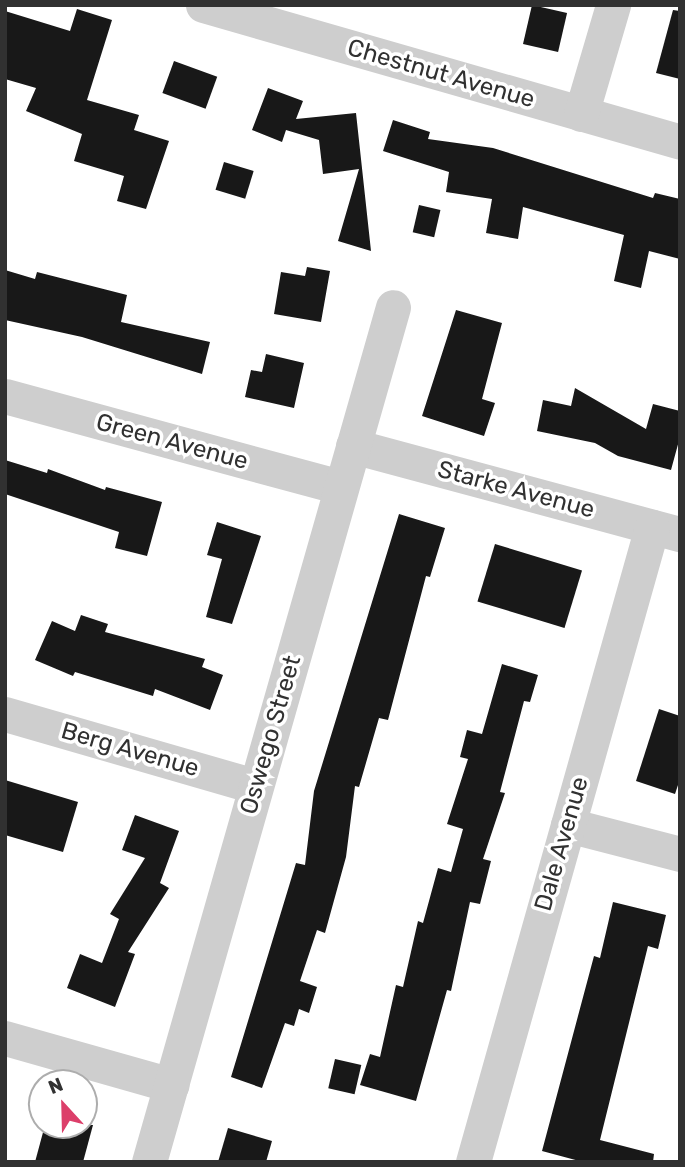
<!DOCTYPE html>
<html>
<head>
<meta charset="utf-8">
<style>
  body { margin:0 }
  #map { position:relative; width:685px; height:1167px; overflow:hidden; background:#fff; font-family:Rubik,sans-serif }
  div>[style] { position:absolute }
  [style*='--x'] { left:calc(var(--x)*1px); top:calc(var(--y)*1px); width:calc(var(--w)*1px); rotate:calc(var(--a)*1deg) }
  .building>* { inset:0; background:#181818; transform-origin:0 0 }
  .minor>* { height:35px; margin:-17.5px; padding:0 17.5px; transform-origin:17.5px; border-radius:17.5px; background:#cecece }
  span { translate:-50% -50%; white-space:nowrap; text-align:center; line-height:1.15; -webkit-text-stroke:7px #fff; paint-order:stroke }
  .street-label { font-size:24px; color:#313131 }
  .frame { position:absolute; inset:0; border:7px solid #313131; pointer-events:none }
  .north { position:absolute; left:28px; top:1069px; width:70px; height:70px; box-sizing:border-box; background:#fff; border:2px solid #adadad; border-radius:50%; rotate:338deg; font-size:19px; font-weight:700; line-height:28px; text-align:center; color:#313131 }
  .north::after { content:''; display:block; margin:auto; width:24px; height:32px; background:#dc3f6a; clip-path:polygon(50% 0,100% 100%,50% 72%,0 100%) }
</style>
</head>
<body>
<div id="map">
  <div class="building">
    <div style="left:532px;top:5px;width:36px;height:40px;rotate:13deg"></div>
    <div style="clip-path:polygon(77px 9px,112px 20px,87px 100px,139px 115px,134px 130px,169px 141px,146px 209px,117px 201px,124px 176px,74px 161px,82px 134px,26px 111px,36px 88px,5px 79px,5px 11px,70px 31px)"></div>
    <div style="clip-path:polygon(673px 10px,680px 11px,680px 79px,656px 73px)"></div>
    <div style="left:174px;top:61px;width:46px;height:34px;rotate:20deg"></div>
    <div style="clip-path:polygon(268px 88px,303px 101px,296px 119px,356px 113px,371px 251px,338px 241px,359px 169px,323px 174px,319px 140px,286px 130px,282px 142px,252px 130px)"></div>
    <div style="clip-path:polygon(393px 120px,430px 132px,428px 139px,493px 148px,653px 198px,655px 193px,680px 199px,680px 259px,649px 251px,641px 288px,614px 281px,624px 235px,523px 207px,518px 239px,486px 233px,492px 199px,446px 192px,449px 172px,383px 151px)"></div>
    <div style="left:224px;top:162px;width:31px;height:29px;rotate:17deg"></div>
    <div style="left:419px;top:205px;width:22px;height:28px;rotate:13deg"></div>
    <div style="clip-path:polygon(307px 267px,330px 271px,321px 322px,274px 314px,281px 272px,305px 276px)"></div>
    <div style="clip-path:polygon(5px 270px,35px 279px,37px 272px,127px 295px,121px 322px,210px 342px,202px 374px,82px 337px,5px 320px)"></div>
    <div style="clip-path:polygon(456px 310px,502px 323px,482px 399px,495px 403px,484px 436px,422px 416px)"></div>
    <div style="clip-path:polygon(266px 354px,304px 363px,294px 408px,245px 397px,251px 370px,262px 372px)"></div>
    <div style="clip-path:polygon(575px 388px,646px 429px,653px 404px,680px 411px,680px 437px,671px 470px,618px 456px,595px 443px,537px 431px,543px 400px,571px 406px)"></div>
    <div style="clip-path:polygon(5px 460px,47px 473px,48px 469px,105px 490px,106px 487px,162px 502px,147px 556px,115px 548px,119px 532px,5px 494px)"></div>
    <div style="clip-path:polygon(399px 514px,445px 528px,430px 577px,426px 576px,388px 720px,379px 718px,359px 787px,355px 786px,346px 857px,325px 933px,317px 930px,300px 981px,317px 987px,309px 1013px,299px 1009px,294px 1026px,285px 1023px,262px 1088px,231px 1077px,296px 863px,305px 865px,314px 791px)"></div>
    <div style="clip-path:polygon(217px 522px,261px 536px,232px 624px,206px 617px,222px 559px,207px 555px)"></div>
    <div style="left:495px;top:544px;width:91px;height:60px;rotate:17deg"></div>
    <div style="clip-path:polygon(81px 615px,108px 624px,105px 632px,205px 659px,202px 667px,223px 675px,210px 710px,155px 689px,153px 696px,75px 672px,73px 676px,35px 660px,52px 621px,75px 631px)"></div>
    <div style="clip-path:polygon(502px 664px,538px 675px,530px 702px,524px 701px,500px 792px,505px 793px,483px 859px,491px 861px,480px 904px,470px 902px,451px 991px,447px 990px,416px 1101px,360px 1085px,370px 1054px,380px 1057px,396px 985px,403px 987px,418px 921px,423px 923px,438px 868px,451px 872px,463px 829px,447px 824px,468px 759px,460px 757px,467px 730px,482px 734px)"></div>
    <div style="clip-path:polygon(659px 709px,680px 716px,680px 779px,675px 794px,636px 781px)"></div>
    <div style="clip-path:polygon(5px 780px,78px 802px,63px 852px,5px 835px)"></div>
    <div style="clip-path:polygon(135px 815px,179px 831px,160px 883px,169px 888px,128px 952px,135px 954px,115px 1007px,67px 988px,80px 954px,102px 963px,119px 919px,110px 914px,145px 858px,122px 850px)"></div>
    <div style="clip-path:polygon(613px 902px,666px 915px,658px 949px,648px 946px,600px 1140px,654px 1154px,653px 1162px,583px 1162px,542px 1151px,594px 956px,600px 958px)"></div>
    <div style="left:335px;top:1059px;width:27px;height:30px;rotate:13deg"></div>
    <div style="clip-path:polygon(45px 1125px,93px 1125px,83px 1162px,35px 1162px)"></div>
    <div style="clip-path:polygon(228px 1128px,272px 1141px,266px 1162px,218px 1162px)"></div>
  </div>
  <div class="minor">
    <div style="--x:203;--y:5;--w:496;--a:16"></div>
    <div style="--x:581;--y:114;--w:114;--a:-73.6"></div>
    <div style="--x:5;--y:396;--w:347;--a:15.2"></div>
    <div style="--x:353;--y:446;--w:339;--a:15.1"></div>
    <div style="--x:5;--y:714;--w:260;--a:16.1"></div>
    <div style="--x:568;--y:825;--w:116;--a:14.5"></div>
    <div style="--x:5;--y:1038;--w:173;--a:15.8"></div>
    <div style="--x:149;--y:1162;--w:889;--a:-74.07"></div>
    <div style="--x:473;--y:1162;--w:660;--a:-74.26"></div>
  </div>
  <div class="street-label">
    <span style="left:441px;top:74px;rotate:16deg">Chestnut Avenue</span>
    <span style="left:172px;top:442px;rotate:15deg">Green Avenue</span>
    <span style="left:516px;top:490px;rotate:15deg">Starke Avenue</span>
    <span style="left:271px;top:735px;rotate:-74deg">Oswego Street</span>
    <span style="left:130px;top:750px;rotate:16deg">Berg Avenue</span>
    <span style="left:562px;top:844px;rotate:-74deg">Dale Avenue</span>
  </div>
  <div class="frame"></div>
  <div class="north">N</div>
</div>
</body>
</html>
